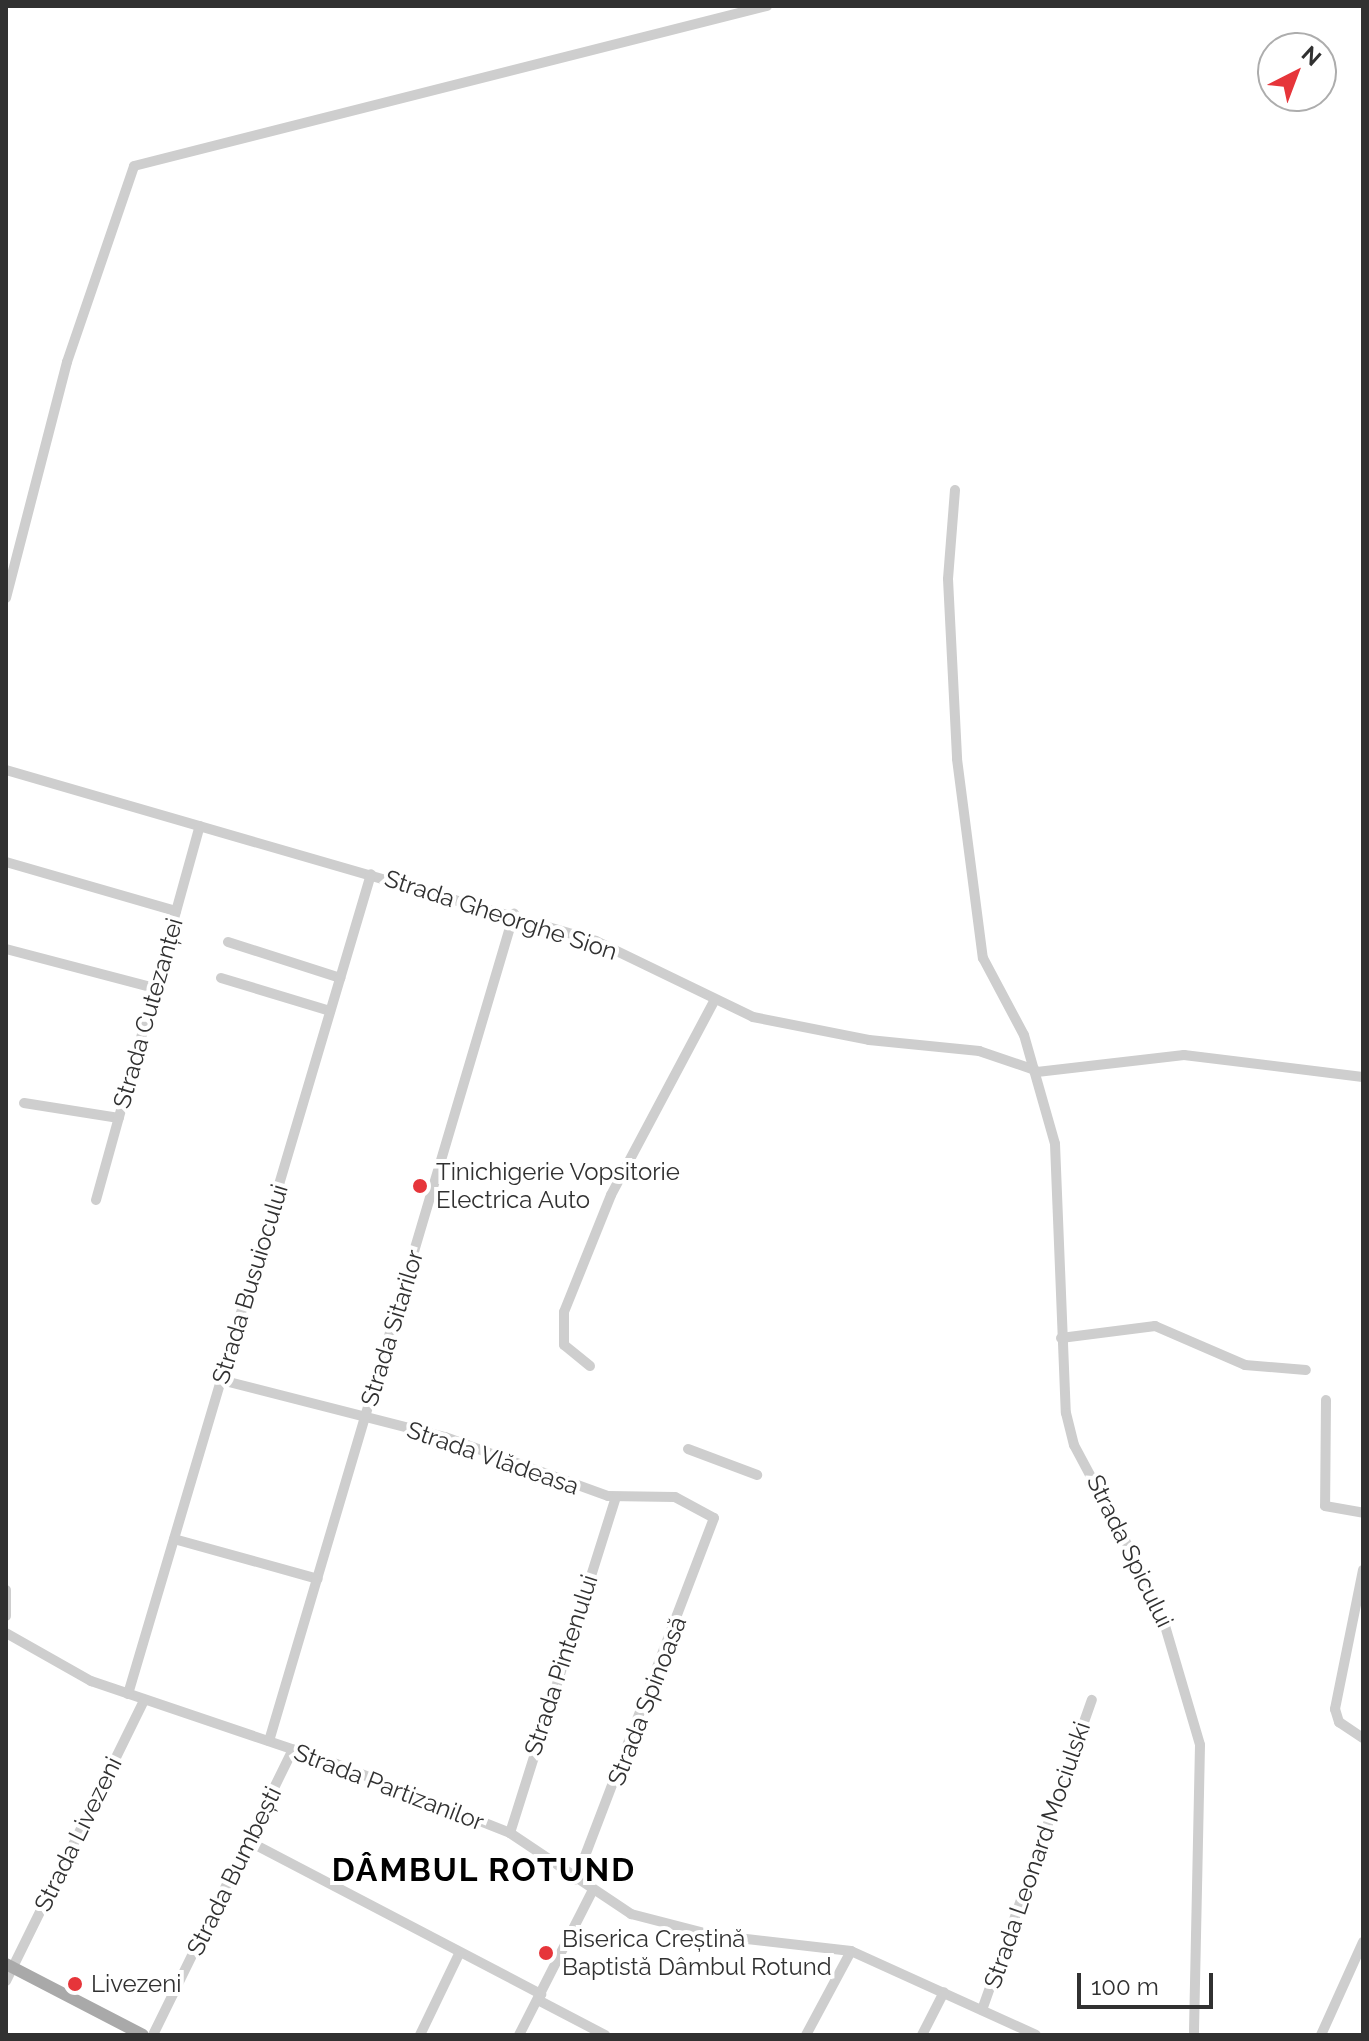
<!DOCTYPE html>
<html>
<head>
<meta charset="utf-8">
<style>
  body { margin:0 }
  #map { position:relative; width:1369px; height:2041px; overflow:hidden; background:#fff; font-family:Raleway,sans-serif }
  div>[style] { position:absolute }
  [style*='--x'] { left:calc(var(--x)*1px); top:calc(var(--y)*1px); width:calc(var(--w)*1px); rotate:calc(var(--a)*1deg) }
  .minor>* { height:10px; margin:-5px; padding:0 5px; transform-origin:5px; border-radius:5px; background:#cecece }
  .major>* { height:12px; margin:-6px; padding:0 6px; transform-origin:6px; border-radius:6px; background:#a9a9a9 }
  .dots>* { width:22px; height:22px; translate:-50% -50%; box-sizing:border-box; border:4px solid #fff; border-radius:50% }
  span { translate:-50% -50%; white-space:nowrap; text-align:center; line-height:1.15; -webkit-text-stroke:8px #fff; paint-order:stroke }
  .street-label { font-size:24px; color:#313131 }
  .poi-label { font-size:24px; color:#313131 }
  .left { translate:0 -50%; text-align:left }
  .district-label { font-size:32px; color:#000; font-weight:700; letter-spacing:2px }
  .frame { position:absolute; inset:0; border:8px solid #313131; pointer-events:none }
  .north { position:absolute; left:1257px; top:32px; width:80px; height:80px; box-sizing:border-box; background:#fff; border:2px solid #adadad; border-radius:50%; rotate:42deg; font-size:22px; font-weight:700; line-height:32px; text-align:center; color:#313131 }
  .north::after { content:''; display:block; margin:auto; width:28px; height:36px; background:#e6353a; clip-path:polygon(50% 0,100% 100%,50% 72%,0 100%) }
  .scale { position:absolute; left:1077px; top:1973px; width:136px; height:36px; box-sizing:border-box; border:4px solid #313131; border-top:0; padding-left:10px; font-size:24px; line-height:28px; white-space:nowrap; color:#313131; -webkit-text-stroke:6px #fff; paint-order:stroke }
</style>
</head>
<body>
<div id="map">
  <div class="minor">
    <div style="--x:955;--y:490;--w:89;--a:94.5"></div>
    <div style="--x:948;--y:579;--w:180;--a:87.1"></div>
    <div style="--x:957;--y:759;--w:201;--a:82.6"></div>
    <div style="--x:983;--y:958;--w:87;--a:62"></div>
    <div style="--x:1024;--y:1035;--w:113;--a:74.1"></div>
    <div style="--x:1055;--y:1144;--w:269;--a:87.7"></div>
    <div style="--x:1066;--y:1413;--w:33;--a:76"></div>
    <div style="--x:1074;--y:1445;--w:178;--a:61.9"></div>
    <div style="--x:1158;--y:1602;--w:149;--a:73.6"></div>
    <div style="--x:1200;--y:1745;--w:290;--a:91.2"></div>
    <div style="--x:6;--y:598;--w:244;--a:-75.5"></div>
    <div style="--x:67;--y:362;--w:207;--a:-71.1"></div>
    <div style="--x:134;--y:166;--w:653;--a:-14.19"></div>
    <div style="--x:6;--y:770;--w:614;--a:16.16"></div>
    <div style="--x:596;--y:941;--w:174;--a:25.8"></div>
    <div style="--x:753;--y:1017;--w:118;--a:11.2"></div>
    <div style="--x:869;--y:1040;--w:111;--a:5.7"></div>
    <div style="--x:979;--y:1051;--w:59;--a:18.7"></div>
    <div style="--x:6;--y:862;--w:177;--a:16.1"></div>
    <div style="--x:228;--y:942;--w:118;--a:17.8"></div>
    <div style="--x:6;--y:949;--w:154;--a:14.7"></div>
    <div style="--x:221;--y:978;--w:114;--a:16.8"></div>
    <div style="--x:1037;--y:1072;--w:148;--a:-6.6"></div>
    <div style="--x:1184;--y:1055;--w:180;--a:7"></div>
    <div style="--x:24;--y:1103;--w:96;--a:9"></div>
    <div style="--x:96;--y:1200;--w:388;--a:-74.5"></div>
    <div style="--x:1061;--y:1338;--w:95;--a:-7.3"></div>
    <div style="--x:1155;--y:1326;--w:98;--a:23.4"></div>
    <div style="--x:1245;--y:1365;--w:61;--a:4.7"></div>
    <div style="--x:590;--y:1366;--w:33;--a:-141"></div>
    <div style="--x:564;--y:1345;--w:33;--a:-90"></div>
    <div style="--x:564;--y:1312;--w:126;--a:-68.1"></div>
    <div style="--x:611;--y:1195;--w:220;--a:-62"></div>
    <div style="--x:221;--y:1380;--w:231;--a:14.3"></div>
    <div style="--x:445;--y:1437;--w:173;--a:19.9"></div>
    <div style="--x:608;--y:1496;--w:67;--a:0.9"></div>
    <div style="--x:675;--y:1497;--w:44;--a:28.3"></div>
    <div style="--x:714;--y:1518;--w:387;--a:110.9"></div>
    <div style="--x:1326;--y:1400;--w:106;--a:90.5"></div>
    <div style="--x:1325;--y:1506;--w:39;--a:10"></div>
    <div style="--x:688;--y:1449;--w:74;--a:20.6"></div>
    <div style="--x:174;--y:1539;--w:149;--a:15.5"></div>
    <div style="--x:1363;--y:1570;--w:142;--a:101.4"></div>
    <div style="--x:1335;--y:1709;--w:14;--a:73"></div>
    <div style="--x:1339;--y:1722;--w:29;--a:34"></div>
    <div style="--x:6;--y:1590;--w:26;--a:90"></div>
    <div style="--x:6;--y:1633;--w:98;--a:29.5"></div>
    <div style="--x:91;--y:1681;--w:259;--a:18.7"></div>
    <div style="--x:336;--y:1764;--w:187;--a:21.6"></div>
    <div style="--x:510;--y:1833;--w:146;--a:33.8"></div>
    <div style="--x:631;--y:1914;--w:84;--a:14.5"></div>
    <div style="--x:712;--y:1935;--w:140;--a:6.6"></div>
    <div style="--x:851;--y:1951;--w:203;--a:24.4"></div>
    <div style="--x:128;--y:1694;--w:855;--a:-73.49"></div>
    <div style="--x:269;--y:1741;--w:863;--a:-73.5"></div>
    <div style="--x:510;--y:1833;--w:352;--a:-72.5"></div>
    <div style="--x:248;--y:1841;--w:331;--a:27.6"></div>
    <div style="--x:6;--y:1981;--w:313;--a:-63.8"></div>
    <div style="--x:538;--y:2000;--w:76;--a:27.6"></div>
    <div style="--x:982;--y:2010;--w:329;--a:-70.5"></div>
    <div style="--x:153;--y:2035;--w:318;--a:-63.9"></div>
    <div style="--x:420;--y:2035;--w:90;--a:-64.3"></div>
    <div style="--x:519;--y:2035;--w:161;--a:-63"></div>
    <div style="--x:806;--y:2035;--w:95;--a:-61.8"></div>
    <div style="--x:922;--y:2035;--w:48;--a:-62.9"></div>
    <div style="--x:1321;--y:2035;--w:102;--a:-65.7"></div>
  </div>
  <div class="major">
    <div style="--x:6;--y:1964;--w:154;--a:27.4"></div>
  </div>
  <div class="dots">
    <div style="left:420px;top:1186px;background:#e6353a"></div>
    <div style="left:546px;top:1953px;background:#e6353a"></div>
    <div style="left:75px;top:1984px;background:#e6353a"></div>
  </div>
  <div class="street-label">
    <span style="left:501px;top:915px;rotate:18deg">Strada Gheorghe Sion</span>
    <span style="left:148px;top:1013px;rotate:-74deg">Strada Cutezanței</span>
    <span style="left:250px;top:1284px;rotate:-73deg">Strada Busuiocului</span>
    <span style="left:392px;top:1328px;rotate:-73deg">Strada Sitarilor</span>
    <span style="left:493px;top:1458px;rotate:19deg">Strada Vlădeasa</span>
    <span style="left:1130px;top:1551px;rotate:64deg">Strada Spicului</span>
    <span style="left:561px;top:1665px;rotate:-72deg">Strada Pintenului</span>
    <span style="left:647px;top:1701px;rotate:-69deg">Strada Spinoasă</span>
    <span style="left:389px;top:1787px;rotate:21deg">Strada Partizanilor</span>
    <span style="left:78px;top:1834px;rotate:-64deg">Strada Livezeni</span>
    <span style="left:1037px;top:1855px;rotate:-71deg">Strada Leonard Mociulski</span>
    <span style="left:234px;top:1871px;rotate:-64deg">Strada Bumbești</span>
  </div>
  <div class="poi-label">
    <span class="left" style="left:436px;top:1186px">Tinichigerie Vopsitorie<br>Electrica Auto</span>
    <span class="left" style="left:562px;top:1953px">Biserica Creștină<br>Baptistă Dâmbul Rotund</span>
    <span class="left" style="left:91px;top:1984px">Livezeni</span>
  </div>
  <div class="district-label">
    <span style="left:484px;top:1870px">DÂMBUL ROTUND</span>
  </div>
  <div class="frame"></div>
  <div class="north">N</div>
  <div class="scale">100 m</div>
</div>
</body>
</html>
